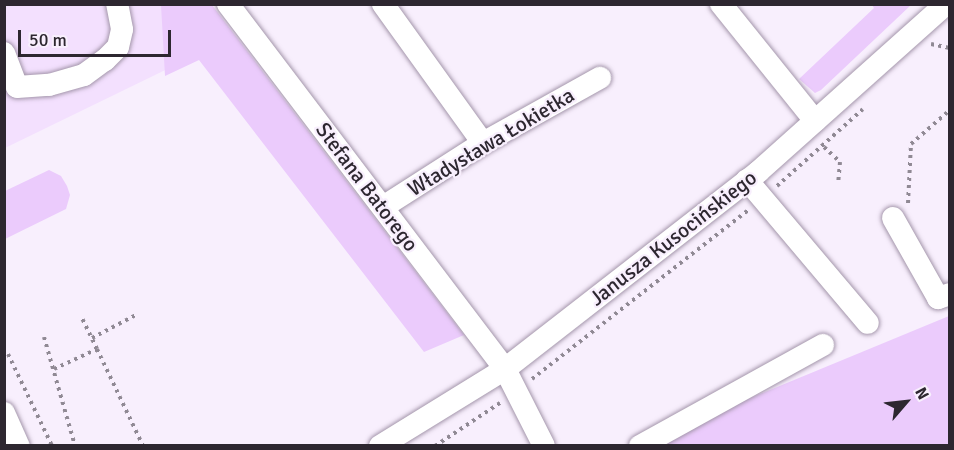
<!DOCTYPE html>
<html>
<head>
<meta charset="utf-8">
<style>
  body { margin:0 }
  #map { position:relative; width:954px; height:450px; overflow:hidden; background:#f8effd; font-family:Signika,sans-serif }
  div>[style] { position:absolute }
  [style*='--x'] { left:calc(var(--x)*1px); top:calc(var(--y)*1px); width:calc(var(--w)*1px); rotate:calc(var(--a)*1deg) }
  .built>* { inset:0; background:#f3e0fe }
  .green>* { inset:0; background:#ebcbfc }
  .path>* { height:4px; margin-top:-2px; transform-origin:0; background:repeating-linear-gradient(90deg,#908994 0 3px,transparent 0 7.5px) }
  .roads { filter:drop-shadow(0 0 2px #a496ab) drop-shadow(0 0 2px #a496ab) }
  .minor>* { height:22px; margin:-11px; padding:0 11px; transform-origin:11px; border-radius:11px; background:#fff }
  span { translate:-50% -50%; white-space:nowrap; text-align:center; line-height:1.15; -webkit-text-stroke:4.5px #f8effd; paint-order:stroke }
  .street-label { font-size:21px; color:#2d2730 }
  .frame { position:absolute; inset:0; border:6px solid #2d2730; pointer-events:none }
  .north { position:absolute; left:876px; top:372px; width:60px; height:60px; -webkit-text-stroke:4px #f8effd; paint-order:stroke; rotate:62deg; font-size:16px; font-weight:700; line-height:24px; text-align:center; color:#2d2730 }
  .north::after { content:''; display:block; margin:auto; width:21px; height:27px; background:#2d2730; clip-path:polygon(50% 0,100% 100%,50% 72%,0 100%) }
  .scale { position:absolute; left:18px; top:30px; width:153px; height:27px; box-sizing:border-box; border:3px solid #2d2730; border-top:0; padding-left:8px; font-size:18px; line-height:21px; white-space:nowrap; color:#2d2730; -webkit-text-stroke:4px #f8effd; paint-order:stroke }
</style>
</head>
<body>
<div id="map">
  <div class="built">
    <div style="clip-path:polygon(5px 5px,202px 5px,229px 39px,5px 148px)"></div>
  </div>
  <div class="green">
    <div style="clip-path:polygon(161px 5px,212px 5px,464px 335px,424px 352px,199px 60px,165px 76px)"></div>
    <div style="clip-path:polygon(872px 5px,911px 5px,821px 90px,815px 93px,799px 79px,874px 8px)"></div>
    <div style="clip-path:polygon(49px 170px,61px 176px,67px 186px,70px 195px,66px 209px,5px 239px,5px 191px)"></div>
    <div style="clip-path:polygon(949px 316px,949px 445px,653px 446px,680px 427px)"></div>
  </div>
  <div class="path">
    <div style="--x:931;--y:44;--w:19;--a:12"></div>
    <div style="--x:824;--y:147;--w:22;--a:43"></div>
    <div style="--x:840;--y:162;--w:21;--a:95"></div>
    <div style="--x:777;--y:186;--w:115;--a:-41.8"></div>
    <div style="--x:908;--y:203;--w:59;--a:-87.1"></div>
    <div style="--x:911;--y:144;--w:52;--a:-41.1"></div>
    <div style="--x:44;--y:337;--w:113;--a:74.1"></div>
    <div style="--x:92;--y:338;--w:50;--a:-27.6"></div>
    <div style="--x:97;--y:349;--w:107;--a:64.6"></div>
    <div style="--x:8;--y:354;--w:102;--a:64.4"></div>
    <div style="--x:54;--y:369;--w:47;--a:-24.9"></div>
    <div style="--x:97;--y:349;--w:34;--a:-116"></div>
    <div style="--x:532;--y:379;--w:274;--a:-38"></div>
    <div style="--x:435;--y:446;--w:78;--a:-33.5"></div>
  </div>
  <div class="roads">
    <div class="minor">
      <div style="--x:228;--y:4;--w:458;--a:52.8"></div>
      <div style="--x:505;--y:369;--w:86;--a:63.1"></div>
      <div style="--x:383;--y:4;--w:171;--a:54.3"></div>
      <div style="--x:721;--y:4;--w:150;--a:51.2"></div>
      <div style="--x:4;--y:53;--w:36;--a:69"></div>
      <div style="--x:17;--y:87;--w:32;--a:-4"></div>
      <div style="--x:49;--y:85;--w:36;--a:-16"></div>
      <div style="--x:84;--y:75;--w:26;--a:-36"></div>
      <div style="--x:105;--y:60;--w:18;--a:-45"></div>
      <div style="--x:118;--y:47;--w:18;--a:-77"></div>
      <div style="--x:122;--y:29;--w:25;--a:-101"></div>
      <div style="--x:747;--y:180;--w:187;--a:49.8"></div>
      <div style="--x:383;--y:207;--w:119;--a:-32.6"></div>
      <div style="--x:483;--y:143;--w:134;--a:-29.1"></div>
      <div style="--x:893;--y:218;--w:92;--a:60.6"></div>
      <div style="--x:938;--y:298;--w:13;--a:-18"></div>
      <div style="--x:4;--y:413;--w:36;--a:66"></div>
      <div style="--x:380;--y:446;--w:147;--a:-31.6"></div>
      <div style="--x:505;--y:369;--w:321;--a:-37.9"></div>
      <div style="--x:758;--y:172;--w:252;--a:-41.8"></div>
      <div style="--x:640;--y:446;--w:209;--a:-28.9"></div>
    </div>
  </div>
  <div class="street-label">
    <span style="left:491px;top:142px;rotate:-31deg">Władysława Łokietka</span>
    <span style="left:367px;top:187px;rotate:53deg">Stefana Batorego</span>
    <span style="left:673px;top:238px;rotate:-38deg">Janusza Kusocińskiego</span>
  </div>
  <div class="frame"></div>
  <div class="north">N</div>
  <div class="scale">50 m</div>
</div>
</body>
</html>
